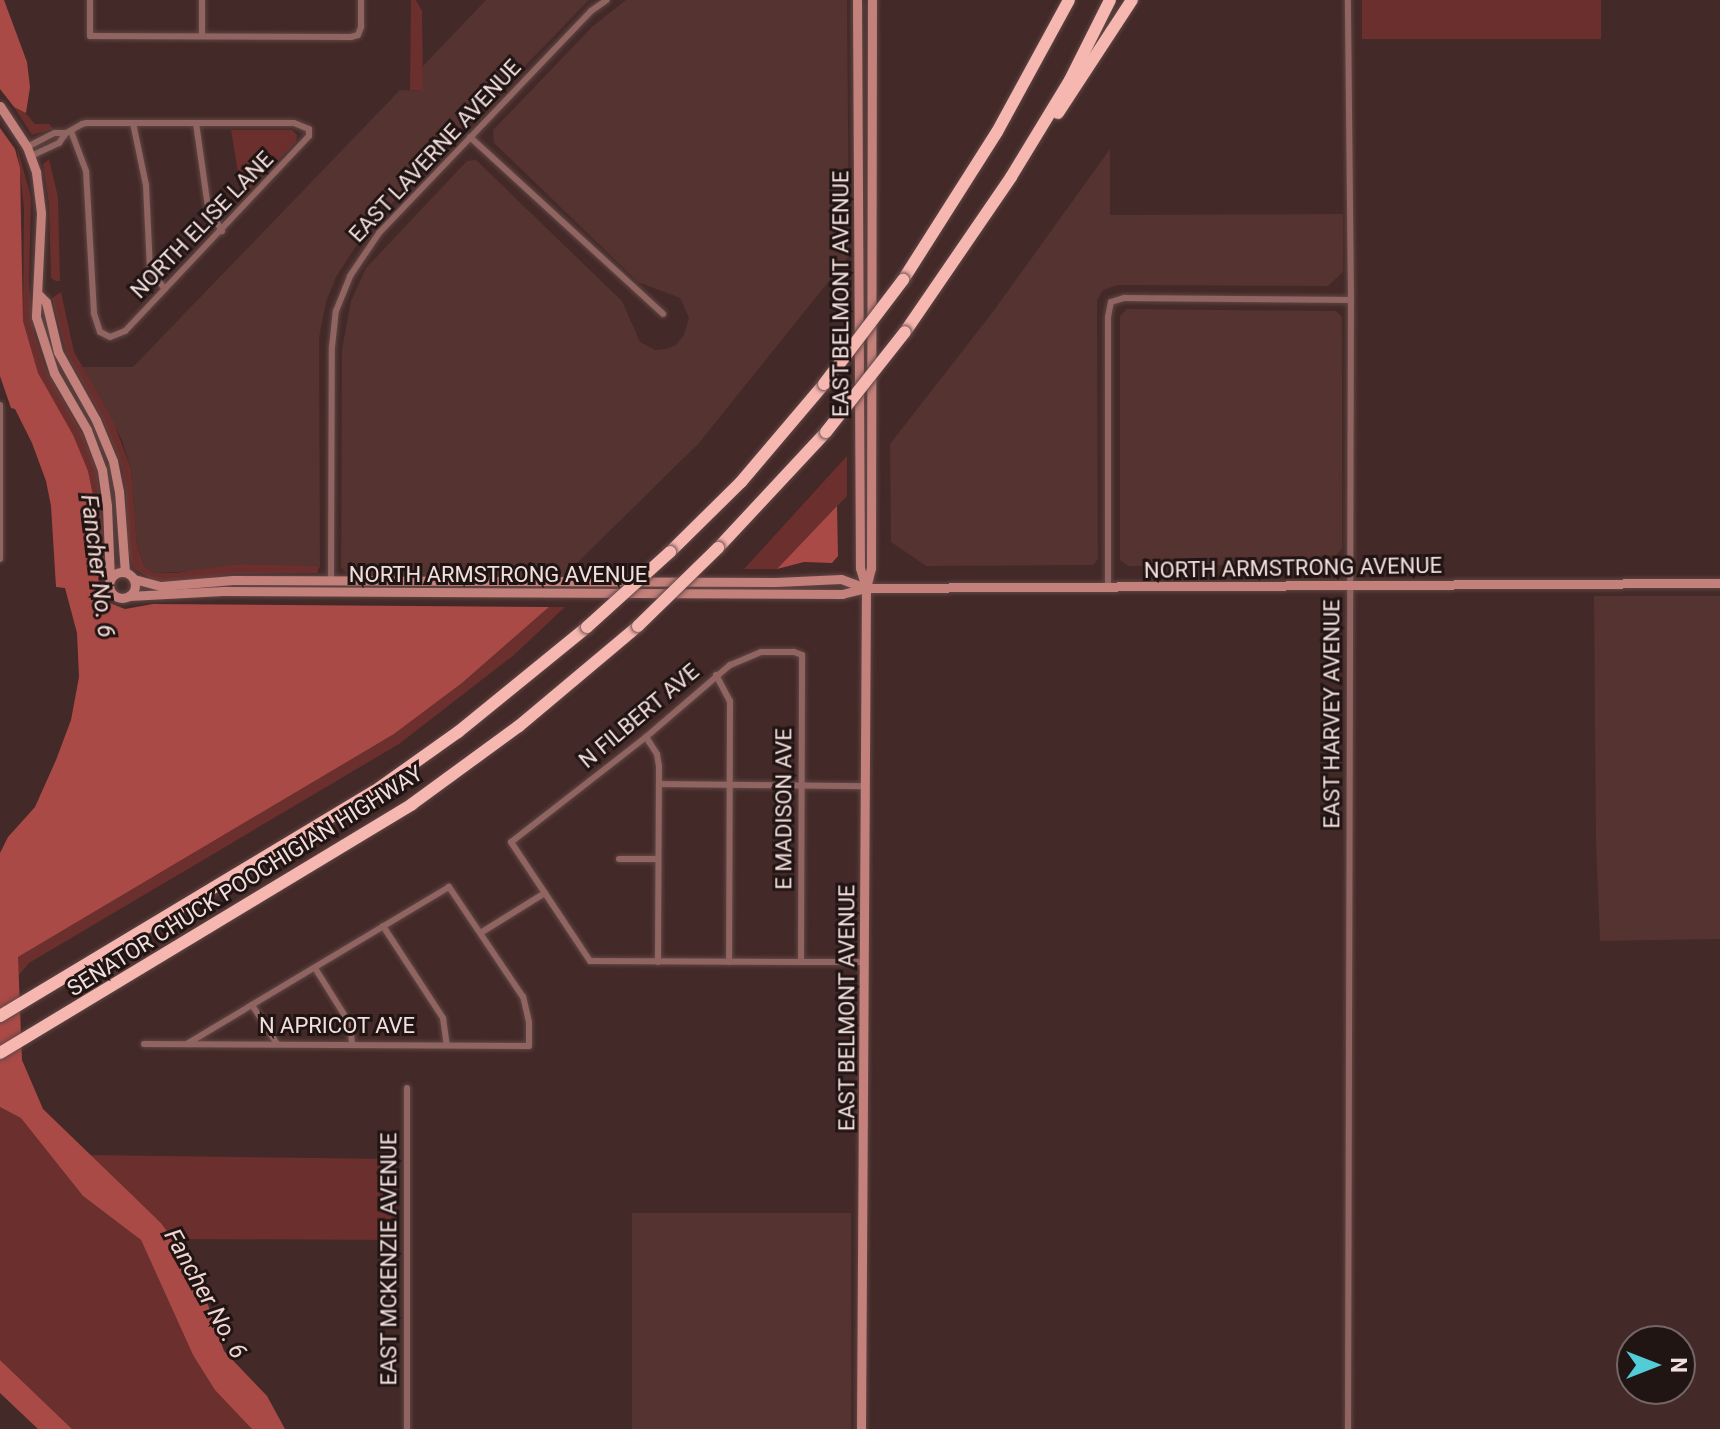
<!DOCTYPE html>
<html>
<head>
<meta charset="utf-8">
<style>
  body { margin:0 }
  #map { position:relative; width:1720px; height:1429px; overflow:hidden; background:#432927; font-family:Roboto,sans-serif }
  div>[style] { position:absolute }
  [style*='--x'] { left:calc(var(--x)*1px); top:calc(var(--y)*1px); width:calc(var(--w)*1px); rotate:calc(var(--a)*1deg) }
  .built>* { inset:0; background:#543331; transform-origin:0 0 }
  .green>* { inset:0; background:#6b2f2d; transform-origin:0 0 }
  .water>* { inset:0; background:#aa4a47 }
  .roads { filter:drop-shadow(0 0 2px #5f4644) drop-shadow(0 0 2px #5f4644) }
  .street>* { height:6px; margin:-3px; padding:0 3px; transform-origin:3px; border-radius:3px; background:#8f6461 }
  .secondary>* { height:9px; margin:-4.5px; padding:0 4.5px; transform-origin:4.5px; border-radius:4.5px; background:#c4807b }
  .secondary>.ring { margin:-4.5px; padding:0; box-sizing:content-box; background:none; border:9px solid #c4807b; border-radius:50% }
  .highway>* { height:12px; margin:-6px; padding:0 6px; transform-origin:6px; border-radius:6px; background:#f7b7b1 }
  .bridges { filter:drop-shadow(0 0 2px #5f4644) drop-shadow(0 0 2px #5f4644) }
  .highway-bridge>* { height:12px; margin:-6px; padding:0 6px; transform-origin:6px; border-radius:6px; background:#f7b7b1 }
  span { translate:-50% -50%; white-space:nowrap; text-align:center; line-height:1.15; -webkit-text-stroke:6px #211514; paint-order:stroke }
  .street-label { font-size:22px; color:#f1dfdd }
  .water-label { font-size:24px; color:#f1d5d2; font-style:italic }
  .north { position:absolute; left:1616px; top:1325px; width:80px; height:80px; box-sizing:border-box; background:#211514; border:2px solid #746664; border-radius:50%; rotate:90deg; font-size:22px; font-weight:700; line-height:32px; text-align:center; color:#f1dfdd }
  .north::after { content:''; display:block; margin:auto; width:28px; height:36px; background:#52ccd6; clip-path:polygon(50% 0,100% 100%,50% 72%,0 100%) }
</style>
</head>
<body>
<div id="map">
  <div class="built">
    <div style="clip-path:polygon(486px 0,589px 0,367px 229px,336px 277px,326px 302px,319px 338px,320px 566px,240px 564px,204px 571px,154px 573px,144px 566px,137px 546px,131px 469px,122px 440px,82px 367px,133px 367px,400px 90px,422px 91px,423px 66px)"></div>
    <div style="clip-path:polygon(626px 0,847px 0,849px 256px,699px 443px,565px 575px,347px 574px,341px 567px,342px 349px,351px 301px,366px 268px,467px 161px,476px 160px,622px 301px,640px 342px,655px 350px,666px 349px,676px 345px,684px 335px,689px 318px,680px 298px,638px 282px,494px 143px,493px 130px,593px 26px)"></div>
    <div style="clip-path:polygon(1110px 149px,1110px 215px,1343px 214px,1343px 272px,1328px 286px,1118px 285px,1103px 290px,1097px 300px,1097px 312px,1098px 559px,1093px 565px,926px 566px,891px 542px,890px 444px,992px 313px)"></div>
    <div style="clip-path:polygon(1127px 309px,1336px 311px,1342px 317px,1342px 549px,1326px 565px,1128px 566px,1120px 560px,1120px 316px)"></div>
    <div style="clip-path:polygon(1594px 596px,1720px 596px,1720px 939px,1600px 941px,1596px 841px)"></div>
    <div style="left:632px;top:1213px;width:219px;height:216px"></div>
  </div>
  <div class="green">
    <div style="clip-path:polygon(411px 0,416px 0,422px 11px,423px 91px,410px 90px)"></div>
    <div style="left:1362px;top:0;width:239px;height:39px"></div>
    <div style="clip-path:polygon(14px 107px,20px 107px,35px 124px,50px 124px,53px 129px,32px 135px)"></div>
    <div style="clip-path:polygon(231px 130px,292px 130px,297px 135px,296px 142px,242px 197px)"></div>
    <div style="clip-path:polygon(17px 147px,31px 197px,29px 283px,34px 333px,46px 370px,83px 435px,97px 471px,105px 552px,103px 588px,99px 587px,94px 500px,88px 471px,38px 373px,23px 321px,24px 208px)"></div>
    <div style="clip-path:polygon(49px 159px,58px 197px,60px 281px,56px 281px,51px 278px,49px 204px,43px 164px)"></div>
    <div style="clip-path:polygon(61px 292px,74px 352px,113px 421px,131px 469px,137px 546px,144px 566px,154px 573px,175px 573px,240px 564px,320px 566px,317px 573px,230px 574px,191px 581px,155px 581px,134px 569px,126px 547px,126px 493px,122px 467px,102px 418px,66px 353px,52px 298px)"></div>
    <div style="clip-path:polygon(847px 456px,847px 496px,777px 569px,744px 569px)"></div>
    <div style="clip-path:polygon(549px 607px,565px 607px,514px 655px,399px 744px,29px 963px,18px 976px,18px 957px,394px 734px,462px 683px)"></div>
    <div style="clip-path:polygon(0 1107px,21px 1117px,83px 1196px,141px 1240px,193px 1355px,252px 1429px,72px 1429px,0 1360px)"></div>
    <div style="clip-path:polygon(88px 1155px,397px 1159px,396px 1240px,172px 1239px,161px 1223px)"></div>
  </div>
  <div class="water">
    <div style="clip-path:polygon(0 0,4px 0,27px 62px,30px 87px,26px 113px,14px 107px,0 89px)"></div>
    <div style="clip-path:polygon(0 128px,15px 149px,20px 168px,23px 321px,38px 373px,73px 435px,88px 471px,94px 500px,99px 587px,110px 603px,125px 609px,153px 604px,549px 607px,462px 683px,394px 734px,18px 957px,22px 1060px,43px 1109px,161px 1223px,197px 1273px,224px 1351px,267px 1396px,285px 1429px,252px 1429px,215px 1390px,193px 1355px,141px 1240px,83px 1196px,21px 1118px,0 1107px,0 853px,8px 837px,35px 807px,56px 760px,71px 720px,79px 677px,77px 633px,65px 588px,56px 587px,51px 506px,46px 481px,32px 443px,15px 409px,11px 408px,0 376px)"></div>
    <div style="clip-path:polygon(837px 506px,838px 556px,832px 563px,804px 562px,777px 569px)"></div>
    <div style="clip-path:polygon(0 1360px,72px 1429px,38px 1429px,0 1393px)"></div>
  </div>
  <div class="roads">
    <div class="street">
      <div style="--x:90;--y:0;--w:36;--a:90"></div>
      <div style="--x:90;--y:36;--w:261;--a:0.2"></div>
      <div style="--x:351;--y:37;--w:7;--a:-16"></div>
      <div style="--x:358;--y:35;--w:9;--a:-69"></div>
      <div style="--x:361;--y:27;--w:27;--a:-90"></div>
      <div style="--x:202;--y:0;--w:36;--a:90"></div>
      <div style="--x:133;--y:123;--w:63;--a:78.2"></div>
      <div style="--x:146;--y:185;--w:85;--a:87.3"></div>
      <div style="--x:150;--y:270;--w:24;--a:52"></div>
      <div style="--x:196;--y:123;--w:85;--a:81.9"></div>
      <div style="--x:208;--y:207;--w:28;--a:60"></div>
      <div style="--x:470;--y:137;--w:262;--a:42.5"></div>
      <div style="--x:27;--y:147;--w:31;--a:-27"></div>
      <div style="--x:55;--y:133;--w:11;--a:0"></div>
      <div style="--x:31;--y:156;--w:31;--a:-25"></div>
      <div style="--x:59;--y:143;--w:12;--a:-55"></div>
      <div style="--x:66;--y:133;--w:18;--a:-29"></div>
      <div style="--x:82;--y:124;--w:5;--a:-11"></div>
      <div style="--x:87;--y:123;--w:207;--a:0"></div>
      <div style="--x:294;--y:123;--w:16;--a:22"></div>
      <div style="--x:309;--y:129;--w:7;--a:90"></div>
      <div style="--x:309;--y:136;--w:268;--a:133.3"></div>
      <div style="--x:125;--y:331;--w:16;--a:158"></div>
      <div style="--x:110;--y:337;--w:11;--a:-153"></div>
      <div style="--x:100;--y:332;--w:20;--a:-108"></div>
      <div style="--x:94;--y:313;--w:142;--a:-93.2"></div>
      <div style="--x:86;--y:171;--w:43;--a:-110.6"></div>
      <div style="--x:0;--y:405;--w:154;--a:90"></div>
      <div style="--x:331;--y:580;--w:233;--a:-89.8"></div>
      <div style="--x:332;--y:347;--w:36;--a:-84"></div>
      <div style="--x:336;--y:311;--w:38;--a:-68"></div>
      <div style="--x:350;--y:276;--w:52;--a:-56"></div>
      <div style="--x:379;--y:233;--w:307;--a:-46.3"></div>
      <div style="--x:591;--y:11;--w:19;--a:-35"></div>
      <div style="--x:1108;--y:589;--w:272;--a:-90"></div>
      <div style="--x:1108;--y:317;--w:15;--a:-79"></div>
      <div style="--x:1111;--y:302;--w:14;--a:-17"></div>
      <div style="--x:1124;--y:298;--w:227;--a:0.5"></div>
      <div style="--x:716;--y:675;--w:30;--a:62"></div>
      <div style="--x:730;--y:701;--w:261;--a:90.2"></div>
      <div style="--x:646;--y:737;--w:20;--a:57"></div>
      <div style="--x:657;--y:754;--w:12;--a:81"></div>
      <div style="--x:659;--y:766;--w:196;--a:90.3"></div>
      <div style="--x:659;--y:784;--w:207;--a:0.6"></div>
      <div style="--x:619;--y:859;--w:39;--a:0"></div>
      <div style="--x:383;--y:926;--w:110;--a:56.9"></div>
      <div style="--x:443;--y:1018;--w:27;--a:82"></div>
      <div style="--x:482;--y:932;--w:74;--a:-31.8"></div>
      <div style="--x:801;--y:962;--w:307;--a:-89.8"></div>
      <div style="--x:802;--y:655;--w:9;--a:-159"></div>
      <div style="--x:794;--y:652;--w:33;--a:180"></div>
      <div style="--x:761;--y:652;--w:34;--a:157"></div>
      <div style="--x:730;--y:665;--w:111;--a:139.4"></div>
      <div style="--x:646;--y:737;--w:171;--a:142.1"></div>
      <div style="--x:511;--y:842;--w:143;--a:56.4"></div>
      <div style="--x:590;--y:961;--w:211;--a:0.3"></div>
      <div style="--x:801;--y:962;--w:64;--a:0"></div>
      <div style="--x:315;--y:968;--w:66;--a:58"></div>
      <div style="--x:350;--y:1024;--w:20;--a:84"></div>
      <div style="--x:252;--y:1005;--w:46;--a:57.3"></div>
      <div style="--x:144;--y:1044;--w:385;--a:0.3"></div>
      <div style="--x:529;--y:1046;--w:24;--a:-90"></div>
      <div style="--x:529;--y:1022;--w:26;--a:-103"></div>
      <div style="--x:523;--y:997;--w:133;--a:-123.9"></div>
      <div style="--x:449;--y:887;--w:304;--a:149.1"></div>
      <div style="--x:407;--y:1429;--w:341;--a:-90"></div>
      <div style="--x:1348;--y:1429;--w:1129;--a:-89.85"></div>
      <div style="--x:1351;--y:300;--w:300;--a:-90.6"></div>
    </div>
    <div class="secondary">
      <div style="--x:857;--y:0;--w:568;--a:89.7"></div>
      <div style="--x:860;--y:568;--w:17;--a:73"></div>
      <div style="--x:0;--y:106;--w:49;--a:56.6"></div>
      <div style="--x:27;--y:147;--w:27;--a:70"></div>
      <div style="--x:36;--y:172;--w:41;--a:83"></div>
      <div style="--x:41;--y:213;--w:104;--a:92.8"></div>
      <div style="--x:36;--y:317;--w:59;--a:72.2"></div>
      <div style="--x:54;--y:373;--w:66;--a:59.9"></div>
      <div style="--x:87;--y:430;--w:43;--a:69.4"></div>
      <div style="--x:102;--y:470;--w:36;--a:82"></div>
      <div style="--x:107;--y:506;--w:74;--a:87.7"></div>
      <div style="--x:39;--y:295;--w:10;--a:45"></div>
      <div style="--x:46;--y:302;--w:51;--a:76.5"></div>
      <div style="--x:58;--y:352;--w:78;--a:60.8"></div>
      <div style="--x:96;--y:420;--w:44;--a:67.5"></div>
      <div style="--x:113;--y:461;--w:31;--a:79"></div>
      <div style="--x:119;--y:491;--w:81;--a:85.8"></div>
      <div class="ring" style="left:109px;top:572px;width:17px;height:17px"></div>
      <div style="--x:134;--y:579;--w:28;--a:15"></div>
      <div style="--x:161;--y:586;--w:72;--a:-4.8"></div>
      <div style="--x:233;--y:580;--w:543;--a:0.21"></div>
      <div style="--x:776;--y:582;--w:65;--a:-2.6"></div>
      <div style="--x:841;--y:579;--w:27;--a:20"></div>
      <div style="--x:129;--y:596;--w:94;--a:-3"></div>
      <div style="--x:223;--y:591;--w:619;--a:0.28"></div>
      <div style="--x:842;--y:594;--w:25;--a:-14"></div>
      <div style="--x:866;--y:588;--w:854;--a:-0.34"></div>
      <div style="--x:861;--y:1429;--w:841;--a:-89.66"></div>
      <div style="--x:866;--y:588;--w:21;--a:-76"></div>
      <div style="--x:871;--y:568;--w:568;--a:-89.9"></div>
    </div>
    <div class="highway">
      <div style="--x:1058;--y:113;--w:135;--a:-56.8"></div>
      <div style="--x:903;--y:280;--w:175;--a:-57.6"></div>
      <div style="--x:997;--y:132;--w:150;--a:-61.4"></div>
      <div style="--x:905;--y:332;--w:188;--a:-55.6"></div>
      <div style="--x:1011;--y:177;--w:114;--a:-58.7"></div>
      <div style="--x:1070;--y:80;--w:89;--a:-63.4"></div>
      <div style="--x:718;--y:548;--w:158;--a:-47"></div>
      <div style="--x:670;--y:552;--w:100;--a:-44.6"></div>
      <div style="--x:741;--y:482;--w:128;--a:-49.7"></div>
      <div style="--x:0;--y:1016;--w:437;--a:-31"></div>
      <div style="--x:375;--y:791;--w:102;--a:-35.4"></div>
      <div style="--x:458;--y:732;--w:166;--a:-39.1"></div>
      <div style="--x:0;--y:1053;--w:481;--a:-31.1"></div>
      <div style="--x:412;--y:804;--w:132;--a:-36.1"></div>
      <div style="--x:519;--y:726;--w:155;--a:-40"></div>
    </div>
  </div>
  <div class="bridges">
    <div class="highway-bridge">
      <div style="--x:824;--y:384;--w:131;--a:-52.8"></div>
      <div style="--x:826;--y:432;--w:127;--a:-51.7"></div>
      <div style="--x:638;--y:626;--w:112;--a:-44.3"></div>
      <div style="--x:587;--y:627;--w:112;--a:-42.1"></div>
    </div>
  </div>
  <div class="street-label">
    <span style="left:435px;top:151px;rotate:-47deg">EAST LAVERNE AVENUE</span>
    <span style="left:202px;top:225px;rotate:-46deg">NORTH ELISE LANE</span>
    <span style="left:841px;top:294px;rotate:-90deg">EAST BELMONT AVENUE</span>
    <span style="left:1293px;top:568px;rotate:-1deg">NORTH ARMSTRONG AVENUE</span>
    <span style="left:498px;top:575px">NORTH ARMSTRONG AVENUE</span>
    <span style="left:1332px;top:714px;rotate:-90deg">EAST HARVEY AVENUE</span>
    <span style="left:639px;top:716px;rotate:-40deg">N FILBERT AVE</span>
    <span style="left:784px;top:809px;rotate:-90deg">E MADISON AVE</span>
    <span style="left:245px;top:881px;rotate:-32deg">SENATOR CHUCK POOCHIGIAN HIGHWAY</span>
    <span style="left:847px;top:1008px;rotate:-90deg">EAST BELMONT AVENUE</span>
    <span style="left:337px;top:1026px">N APRICOT AVE</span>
    <span style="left:389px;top:1259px;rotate:-90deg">EAST MCKENZIE AVENUE</span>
  </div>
  <div class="water-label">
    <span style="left:97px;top:566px;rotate:83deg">Fancher No. 6</span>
    <span style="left:205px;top:1294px;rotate:61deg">Fancher No. 6</span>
  </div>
  <div class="north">N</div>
</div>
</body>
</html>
